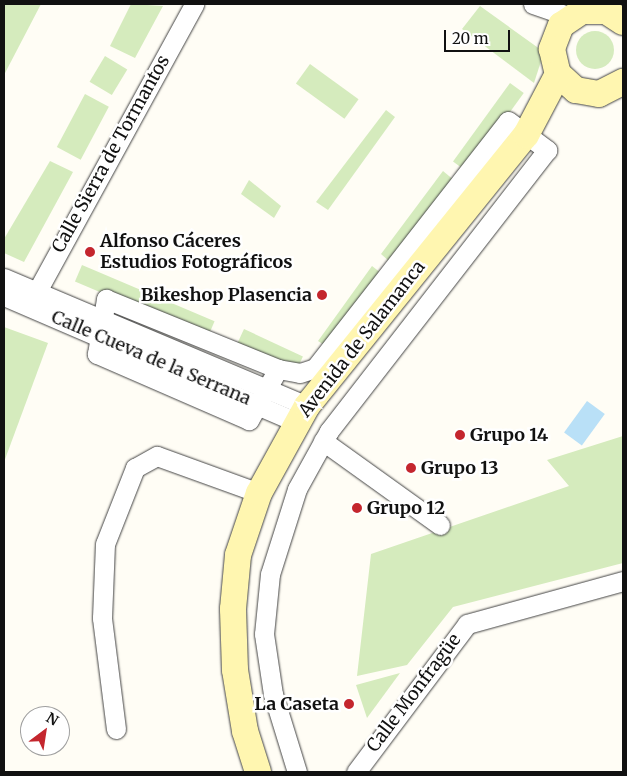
<!DOCTYPE html>
<html>
<head>
<meta charset="utf-8">
<style>
  body { margin:0 }
  #map { position:relative; width:627px; height:776px; overflow:hidden; background:#fffdf5; font-family:Merriweather,serif }
  div>[style] { position:absolute }
  [style*='--x'] { left:calc(var(--x)*1px); top:calc(var(--y)*1px); width:calc(var(--w)*1px); rotate:calc(var(--a)*1deg) }
  .green>* { inset:0; background:#d5ebbd; transform-origin:0 0 }
  .round { border-radius:50% }
  .water>* { inset:0; background:#b9e0f7; transform-origin:0 0 }
  .roads { filter:drop-shadow(0 0 1px #444) drop-shadow(0 0 1px #444) }
  .minor>* { height:19px; margin:-9.5px; padding:0 9.5px; transform-origin:9.5px; border-radius:9.5px; background:#fff }
  .secondary>* { height:26px; margin:-13px; padding:0 13px; transform-origin:13px; border-radius:13px; background:#fff6b0 }
  .dots>* { width:14px; height:14px; translate:-50% -50%; box-sizing:border-box; border:2px solid #fff; border-radius:50% }
  span { translate:-50% -50%; white-space:nowrap; text-align:center; line-height:1.15; -webkit-text-stroke:5px #fff; paint-order:stroke }
  .street-label { font-size:18px; color:#111 }
  .poi-label { font-size:18px; color:#111; font-weight:700 }
  .left { translate:0 -50%; text-align:left }
  .right { translate:-100% -50%; text-align:right }
  .frame { position:absolute; inset:0; border:5px solid #111; pointer-events:none }
  .north { position:absolute; left:20px; top:706px; width:50px; height:50px; box-sizing:border-box; background:#fff; border:1px solid #a0a0a0; border-radius:50%; rotate:31deg; font-size:14px; font-weight:700; line-height:20px; text-align:center; color:#111 }
  .north::after { content:''; display:block; margin:auto; width:18px; height:22px; background:#c4262e; clip-path:polygon(50% 0,100% 100%,50% 72%,0 100%) }
  .scale { position:absolute; left:444px; top:30px; width:66px; height:22px; box-sizing:border-box; border:2px solid #111; border-top:0; padding-left:6px; font-size:15px; line-height:18px; white-space:nowrap; color:#111; -webkit-text-stroke:4px #fff; paint-order:stroke }
</style>
</head>
<body>
<div id="map">
  <div class="green">
    <div style="clip-path:polygon(4px 4px,41px 4px,4px 75px)"></div>
    <div style="clip-path:polygon(131px 4px,163px 6px,135px 58px,110px 46px)"></div>
    <div style="clip-path:polygon(480px 6px,544px 52px,534px 83px,462px 29px)"></div>
    <div class="round" style="left:576px;top:31px;width:38px;height:38px"></div>
    <div style="left:105px;top:56px;width:26px;height:30px;rotate:31deg"></div>
    <div style="left:310px;top:64px;width:60px;height:24px;rotate:36deg"></div>
    <div style="left:510px;top:83px;width:17px;height:97px;rotate:36deg"></div>
    <div style="left:85px;top:94px;width:27px;height:60px;rotate:28deg"></div>
    <div style="clip-path:polygon(386px 110px,395px 117px,328px 210px,316px 202px)"></div>
    <div style="clip-path:polygon(50px 161px,73px 172px,24px 262px,4px 253px,4px 239px)"></div>
    <div style="clip-path:polygon(443px 171px,455px 181px,390px 262px,381px 254px)"></div>
    <div style="clip-path:polygon(249px 180px,281px 206px,274px 218px,241px 194px)"></div>
    <div style="left:82px;top:265px;width:144px;height:18px;rotate:23deg"></div>
    <div style="clip-path:polygon(372px 266px,381px 273px,324px 345px,318px 341px)"></div>
    <div style="clip-path:polygon(4px 327px,48px 343px,4px 462px)"></div>
    <div style="left:244px;top:329px;width:65px;height:17px;rotate:25deg"></div>
    <div style="clip-path:polygon(623px 436px,623px 563px,453px 607px,407px 665px,357px 676px,371px 554px,569px 486px,547px 460px)"></div>
    <div style="clip-path:polygon(400px 673px,367px 718px,356px 685px)"></div>
  </div>
  <div class="water">
    <div style="left:587px;top:401px;width:22px;height:39px;rotate:36deg"></div>
  </div>
  <div class="roads">
    <div class="minor">
      <div style="--x:533;--y:4;--w:39;--a:19"></div>
      <div style="--x:4;--y:278;--w:329;--a:22.9"></div>
      <div style="--x:4;--y:296;--w:319;--a:23.3"></div>
      <div style="--x:29;--y:306;--w:344;--a:-61.3"></div>
      <div style="--x:278;--y:369;--w:59;--a:119.6"></div>
      <div style="--x:249;--y:420;--w:166;--a:-156.5"></div>
      <div style="--x:97;--y:354;--w:56;--a:-80.7"></div>
      <div style="--x:106;--y:299;--w:186;--a:22.1"></div>
      <div style="--x:278;--y:369;--w:22;--a:10"></div>
      <div style="--x:300;--y:373;--w:16;--a:-18"></div>
      <div style="--x:315;--y:368;--w:313;--a:-52"></div>
      <div style="--x:508;--y:121;--w:49;--a:36.6"></div>
      <div style="--x:547;--y:150;--w:356;--a:127.8"></div>
      <div style="--x:329;--y:431;--w:66;--a:118.9"></div>
      <div style="--x:297;--y:489;--w:89;--a:107.6"></div>
      <div style="--x:270;--y:574;--w:60;--a:95.7"></div>
      <div style="--x:264;--y:634;--w:61;--a:81.5"></div>
      <div style="--x:273;--y:694;--w:82;--a:72.9"></div>
      <div style="--x:323;--y:441;--w:144;--a:35.7"></div>
      <div style="--x:116;--y:729;--w:112;--a:-97.2"></div>
      <div style="--x:102;--y:618;--w:74;--a:-87.7"></div>
      <div style="--x:105;--y:544;--w:82;--a:-68.5"></div>
      <div style="--x:135;--y:468;--w:25;--a:-29"></div>
      <div style="--x:157;--y:456;--w:109;--a:19.9"></div>
      <div style="--x:356;--y:772;--w:185;--a:-53.1"></div>
      <div style="--x:467;--y:624;--w:162;--a:-15.4"></div>
    </div>
    <div class="secondary">
      <div style="--x:623;--y:22;--w:20;--a:-147"></div>
      <div style="--x:606;--y:11;--w:24;--a:180"></div>
      <div style="--x:582;--y:11;--w:25;--a:146"></div>
      <div style="--x:561;--y:25;--w:26;--a:111"></div>
      <div style="--x:552;--y:49;--w:26;--a:77"></div>
      <div style="--x:558;--y:74;--w:24;--a:42"></div>
      <div style="--x:576;--y:90;--w:23;--a:10"></div>
      <div style="--x:599;--y:94;--w:27;--a:-27"></div>
      <div style="--x:258;--y:772;--w:43;--a:-107.6"></div>
      <div style="--x:245;--y:731;--w:62;--a:-99.3"></div>
      <div style="--x:235;--y:670;--w:61;--a:-91.9"></div>
      <div style="--x:233;--y:609;--w:54;--a:-84.7"></div>
      <div style="--x:238;--y:555;--w:65;--a:-71.3"></div>
      <div style="--x:259;--y:493;--w:99;--a:-61.1"></div>
      <div style="--x:307;--y:406;--w:348;--a:-51.1"></div>
      <div style="--x:526;--y:135;--w:69;--a:-62.3"></div>
    </div>
  </div>
  <div class="dots">
    <div style="left:90px;top:252px;background:#c4262e"></div>
    <div style="left:322px;top:295px;background:#c4262e"></div>
    <div style="left:460px;top:435px;background:#c4262e"></div>
    <div style="left:411px;top:468px;background:#c4262e"></div>
    <div style="left:357px;top:508px;background:#c4262e"></div>
    <div style="left:349px;top:704px;background:#c4262e"></div>
  </div>
  <div class="street-label">
    <span style="left:111px;top:154px;rotate:-61deg">Calle Sierra de Tormantos</span>
    <span style="left:362px;top:339px;rotate:-52deg">Avenida de Salamanca</span>
    <span style="left:151px;top:358px;rotate:23deg">Calle Cueva de la Serrana</span>
    <span style="left:414px;top:693px;rotate:-53deg">Calle Monfragüe</span>
  </div>
  <div class="poi-label">
    <span class="left" style="left:100px;top:252px">Alfonso Cáceres<br>Estudios Fotográficos</span>
    <span class="right" style="left:312px;top:295px">Bikeshop Plasencia</span>
    <span class="left" style="left:470px;top:435px">Grupo 14</span>
    <span class="left" style="left:421px;top:468px">Grupo 13</span>
    <span class="left" style="left:367px;top:508px">Grupo 12</span>
    <span class="right" style="left:339px;top:704px">La Caseta</span>
  </div>
  <div class="frame"></div>
  <div class="north">N</div>
  <div class="scale">20 m</div>
</div>
</body>
</html>
